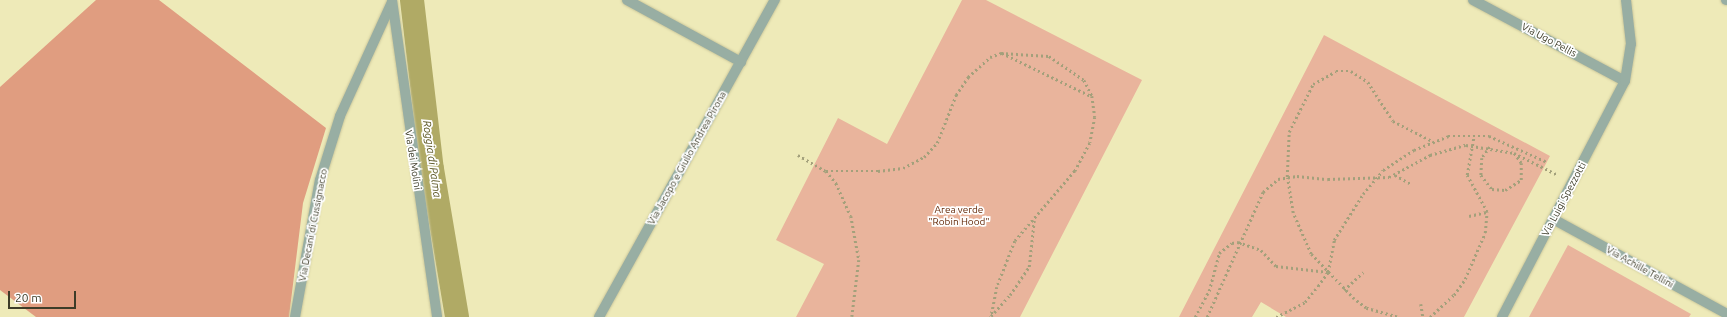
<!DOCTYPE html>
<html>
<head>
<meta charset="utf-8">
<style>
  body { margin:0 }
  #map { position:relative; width:1727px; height:317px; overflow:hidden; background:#eeeab8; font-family:Ubuntu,sans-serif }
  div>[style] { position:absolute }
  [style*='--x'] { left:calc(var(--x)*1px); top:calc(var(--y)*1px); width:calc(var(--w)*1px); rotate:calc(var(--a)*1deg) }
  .green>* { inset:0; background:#e9b49c }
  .forest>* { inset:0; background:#e09d80 }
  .canal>* { height:24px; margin:-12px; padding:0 12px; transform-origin:12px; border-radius:12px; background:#b0aa65 }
  .path>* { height:2.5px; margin-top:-1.25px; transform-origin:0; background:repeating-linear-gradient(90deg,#a3a07b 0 2px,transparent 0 5px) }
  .roads { filter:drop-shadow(0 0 1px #cbc79b) drop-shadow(0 0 1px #cbc79b) }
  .service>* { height:10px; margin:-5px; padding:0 5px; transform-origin:5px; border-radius:5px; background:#98aea3 }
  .minor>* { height:10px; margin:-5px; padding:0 5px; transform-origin:5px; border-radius:5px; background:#98aea3 }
  .tertiary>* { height:10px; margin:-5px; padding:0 5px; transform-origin:5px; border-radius:5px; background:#98aea3 }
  span { translate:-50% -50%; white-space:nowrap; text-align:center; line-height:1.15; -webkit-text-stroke:3.5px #fff; paint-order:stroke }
  .street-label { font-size:10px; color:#3d3c28 }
  .park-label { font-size:10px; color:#632706 }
  .water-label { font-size:11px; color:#57521e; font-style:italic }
  .scale { position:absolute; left:8px; top:291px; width:68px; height:18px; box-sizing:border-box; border:2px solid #3d3c28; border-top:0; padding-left:5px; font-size:12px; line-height:14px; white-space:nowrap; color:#3d3c28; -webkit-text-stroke:3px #fff; paint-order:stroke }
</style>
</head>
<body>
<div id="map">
  <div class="green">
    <div style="clip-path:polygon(962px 0,986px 0,1142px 80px,1020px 317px,796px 317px,824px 264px,776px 240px,838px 118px,887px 144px)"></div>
    <div style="clip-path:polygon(1324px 35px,1550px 156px,1464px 317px,1286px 317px,1261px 302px,1252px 317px,1179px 317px)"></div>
    <div style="clip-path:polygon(1568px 245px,1691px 314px,1689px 317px,1529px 317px)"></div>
  </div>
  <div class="forest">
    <div style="clip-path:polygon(96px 0,159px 0,326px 128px,303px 203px,289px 317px,36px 317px,0 290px,0 87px)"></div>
  </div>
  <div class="canal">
    <div style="--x:412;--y:0;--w:170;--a:83.3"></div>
    <div style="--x:432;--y:169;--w:150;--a:80.4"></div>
  </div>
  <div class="path">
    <div style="--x:1002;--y:53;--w:99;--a:25.8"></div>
    <div style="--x:1490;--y:147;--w:14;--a:126"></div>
    <div style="--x:1482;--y:158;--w:17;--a:93"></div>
    <div style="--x:1481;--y:175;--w:18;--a:52"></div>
    <div style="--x:1492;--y:189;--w:13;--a:4"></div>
    <div style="--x:1505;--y:190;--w:19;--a:-32"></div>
    <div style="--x:1521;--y:180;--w:17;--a:-90"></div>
    <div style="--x:1521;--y:163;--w:12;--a:-125"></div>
    <div style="--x:798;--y:155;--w:32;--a:30"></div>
    <div style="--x:826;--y:171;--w:16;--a:50"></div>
    <div style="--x:836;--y:183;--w:36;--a:66"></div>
    <div style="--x:851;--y:216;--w:45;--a:79.7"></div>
    <div style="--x:859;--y:260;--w:57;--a:97"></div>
    <div style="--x:826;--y:171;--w:52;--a:0"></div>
    <div style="--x:878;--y:171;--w:25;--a:-7"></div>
    <div style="--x:903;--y:168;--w:24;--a:-28"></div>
    <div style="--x:924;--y:157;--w:19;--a:-47"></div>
    <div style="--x:937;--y:143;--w:52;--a:-68.4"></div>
    <div style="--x:956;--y:95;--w:22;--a:-56"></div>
    <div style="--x:968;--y:77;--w:30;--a:-42"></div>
    <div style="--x:990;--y:57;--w:12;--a:-20"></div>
    <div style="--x:1001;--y:53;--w:48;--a:3.6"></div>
    <div style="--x:1049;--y:56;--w:42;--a:34.4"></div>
    <div style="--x:1084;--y:80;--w:18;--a:63"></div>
    <div style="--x:1092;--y:96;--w:21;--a:82"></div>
    <div style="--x:1095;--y:117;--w:26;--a:101"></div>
    <div style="--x:1090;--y:143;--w:32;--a:118"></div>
    <div style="--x:1075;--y:171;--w:92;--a:130.6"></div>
    <div style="--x:1015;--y:241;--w:49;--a:111.4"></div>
    <div style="--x:997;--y:287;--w:31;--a:101"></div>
    <div style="--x:1395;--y:175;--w:18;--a:29"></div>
    <div style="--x:1469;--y:216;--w:18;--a:-13"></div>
    <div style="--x:1344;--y:290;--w:26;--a:-43"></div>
    <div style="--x:1421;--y:304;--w:13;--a:81"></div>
    <div style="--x:991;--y:316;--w:28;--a:-48"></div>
    <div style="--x:1010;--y:295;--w:34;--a:-56"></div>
    <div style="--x:1029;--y:267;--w:47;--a:-83.9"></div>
    <div style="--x:1195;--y:317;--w:30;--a:-62"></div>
    <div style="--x:1209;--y:291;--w:39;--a:-75"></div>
    <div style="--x:1219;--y:253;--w:16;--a:-38"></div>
    <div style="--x:1232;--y:243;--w:6;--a:-9"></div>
    <div style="--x:1238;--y:242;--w:24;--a:19"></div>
    <div style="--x:1261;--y:250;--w:22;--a:47"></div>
    <div style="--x:1276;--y:266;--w:52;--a:6.6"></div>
    <div style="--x:1207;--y:317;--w:137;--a:-65.9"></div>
    <div style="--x:1263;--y:192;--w:20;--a:-41"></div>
    <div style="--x:1278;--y:179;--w:19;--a:-9"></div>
    <div style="--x:1297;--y:176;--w:31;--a:6"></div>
    <div style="--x:1328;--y:179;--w:61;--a:-1.9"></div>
    <div style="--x:1389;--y:177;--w:47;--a:-28.2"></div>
    <div style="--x:1430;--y:155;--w:37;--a:-16"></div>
    <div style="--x:1466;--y:145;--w:49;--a:9.5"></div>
    <div style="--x:1514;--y:153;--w:49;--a:26.6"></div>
    <div style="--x:1276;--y:317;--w:33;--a:-27"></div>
    <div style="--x:1305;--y:302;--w:21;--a:-51"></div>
    <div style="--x:1318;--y:286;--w:17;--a:-54"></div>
    <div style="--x:1328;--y:272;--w:33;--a:-79"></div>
    <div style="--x:1334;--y:240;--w:54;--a:-57.8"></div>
    <div style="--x:1363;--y:194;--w:31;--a:-50"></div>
    <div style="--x:1383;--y:170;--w:37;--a:-33"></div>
    <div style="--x:1414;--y:150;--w:37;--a:-22"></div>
    <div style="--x:1448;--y:136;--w:41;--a:0"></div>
    <div style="--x:1489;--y:136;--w:64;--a:24.1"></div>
    <div style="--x:1397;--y:317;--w:32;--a:-164"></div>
    <div style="--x:1366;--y:308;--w:15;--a:-143"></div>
    <div style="--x:1354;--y:299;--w:62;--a:-133.7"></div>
    <div style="--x:1311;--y:254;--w:45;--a:-113.7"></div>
    <div style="--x:1293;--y:213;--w:36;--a:-99"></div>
    <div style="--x:1287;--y:177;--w:45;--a:-87.5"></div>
    <div style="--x:1289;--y:132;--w:54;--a:-63.4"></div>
    <div style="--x:1313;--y:84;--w:26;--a:-29"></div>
    <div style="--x:1336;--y:71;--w:15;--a:0"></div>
    <div style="--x:1351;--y:71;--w:20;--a:33"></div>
    <div style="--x:1368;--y:82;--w:46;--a:57.3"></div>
    <div style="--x:1393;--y:121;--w:44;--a:27.1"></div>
    <div style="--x:1430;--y:317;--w:33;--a:-43"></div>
    <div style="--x:1454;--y:295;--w:19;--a:-55"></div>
    <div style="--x:1465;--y:279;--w:50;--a:-66.5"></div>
    <div style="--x:1485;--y:233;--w:21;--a:-85"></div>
    <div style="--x:1487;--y:212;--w:42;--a:-118.4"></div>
    <div style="--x:1467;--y:175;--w:40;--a:-80"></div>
  </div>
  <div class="roads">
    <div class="service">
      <div style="--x:627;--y:0;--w:130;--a:28.5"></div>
    </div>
    <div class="minor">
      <div style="--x:1473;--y:0;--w:172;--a:28.1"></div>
      <div style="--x:1726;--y:0;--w:1;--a:0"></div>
      <div style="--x:1553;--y:219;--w:198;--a:28.6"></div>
      <div style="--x:295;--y:317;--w:139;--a:-79.7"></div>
      <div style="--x:320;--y:180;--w:67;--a:-72.6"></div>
      <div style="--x:340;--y:116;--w:125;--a:-65.5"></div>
      <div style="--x:599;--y:317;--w:363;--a:-61"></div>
      <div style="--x:1502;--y:317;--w:266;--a:-62.5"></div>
      <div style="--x:1625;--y:81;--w:37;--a:-81"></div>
      <div style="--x:1631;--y:44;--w:44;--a:-96.5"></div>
    </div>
    <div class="tertiary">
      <div style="--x:392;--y:0;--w:320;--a:81.9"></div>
    </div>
  </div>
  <div class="street-label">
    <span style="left:1549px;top:40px;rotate:28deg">Via Ugo Pellis</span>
    <span style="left:687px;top:158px;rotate:-61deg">Via Jacopo e Giulio Andrea Pirona</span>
    <span style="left:413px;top:160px;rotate:81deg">Via dei Molini</span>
    <span style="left:1564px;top:199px;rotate:-62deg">Via Luigi Spezzotti</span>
    <span style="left:313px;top:225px;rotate:-79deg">Via Decani di Cussignacco</span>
    <span style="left:1640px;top:267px;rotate:29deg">Via Achille Tellini</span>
  </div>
  <div class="park-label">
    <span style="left:959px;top:215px">Area verde<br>"Robin Hood"</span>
  </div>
  <div class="water-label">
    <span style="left:432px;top:159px;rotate:82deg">Roggia di Palma</span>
  </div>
  <div class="scale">20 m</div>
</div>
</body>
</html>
